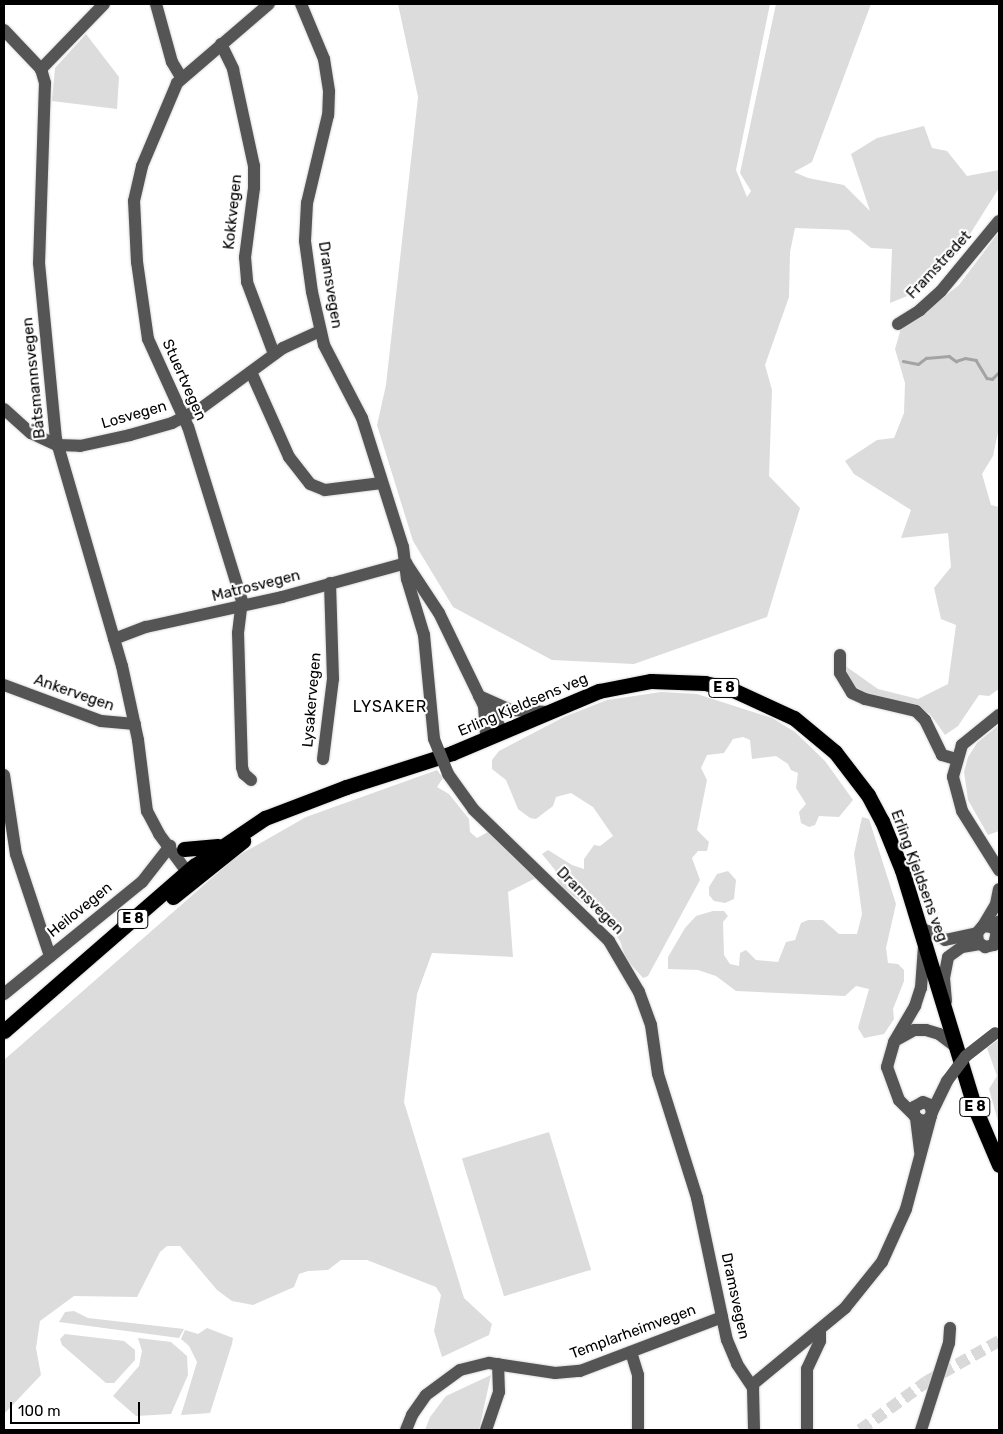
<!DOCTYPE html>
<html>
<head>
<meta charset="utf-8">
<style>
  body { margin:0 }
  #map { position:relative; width:1003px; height:1434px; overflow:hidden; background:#fff; font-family:Rubik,sans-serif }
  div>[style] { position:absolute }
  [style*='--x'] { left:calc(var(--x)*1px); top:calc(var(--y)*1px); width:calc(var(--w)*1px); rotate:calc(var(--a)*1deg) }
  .green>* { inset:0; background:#dcdcdc; transform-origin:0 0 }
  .stream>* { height:2.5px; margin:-1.25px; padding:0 1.25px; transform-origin:1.25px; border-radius:1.25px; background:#a3a3a3 }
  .major-tunnel>* { height:12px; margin-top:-6px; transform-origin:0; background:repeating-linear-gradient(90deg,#d9d9d9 0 12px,transparent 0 18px) }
  .roads { filter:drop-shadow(0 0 1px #dbdbdb) drop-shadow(0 0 1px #dbdbdb) }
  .minor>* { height:12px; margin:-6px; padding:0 6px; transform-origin:6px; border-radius:6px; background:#555 }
  .highway>* { height:15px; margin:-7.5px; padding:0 7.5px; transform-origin:7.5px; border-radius:7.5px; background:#000 }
  .minor-bridge>* { height:12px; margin:-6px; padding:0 6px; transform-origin:6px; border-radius:6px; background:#555 }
  span { translate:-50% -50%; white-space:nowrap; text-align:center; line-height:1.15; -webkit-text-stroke:4.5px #fff; paint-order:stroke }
  .shield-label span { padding:1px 4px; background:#fff; border:1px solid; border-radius:4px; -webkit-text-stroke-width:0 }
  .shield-label { font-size:14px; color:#000; font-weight:700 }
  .street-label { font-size:15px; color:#000 }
  .neighbourhood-label { font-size:16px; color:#000; letter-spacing:1px }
  .frame { position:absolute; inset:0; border:5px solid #000; pointer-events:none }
  .scale { position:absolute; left:10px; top:1402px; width:130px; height:22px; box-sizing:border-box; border:2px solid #000; border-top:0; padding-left:6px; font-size:15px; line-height:18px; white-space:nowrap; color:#000; -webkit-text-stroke:4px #fff; paint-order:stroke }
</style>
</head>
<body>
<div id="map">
  <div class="green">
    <div style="clip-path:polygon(398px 4px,770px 4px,736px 170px,747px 197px,751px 191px,740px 173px,776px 4px,871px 4px,812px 162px,794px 172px,808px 178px,844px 185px,870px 211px,851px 154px,877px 138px,924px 126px,932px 148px,947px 151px,967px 176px,999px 170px,999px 188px,958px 253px,922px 290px,890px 303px,892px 249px,871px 248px,849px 230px,795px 228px,790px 252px,789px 297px,765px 365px,772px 390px,769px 476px,800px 508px,767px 617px,634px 664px,552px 660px,453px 607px,413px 541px,377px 425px,386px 385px,418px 97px)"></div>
    <div style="clip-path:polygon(86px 34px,119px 77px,117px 109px,52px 101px,55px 68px)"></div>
    <div style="clip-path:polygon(999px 232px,999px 427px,993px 456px,982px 474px,991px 505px,999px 507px,999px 689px,989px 696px,979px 695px,958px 726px,945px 735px,930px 714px,904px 703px,874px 697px,852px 685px,844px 665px,878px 689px,918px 699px,948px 684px,956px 625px,941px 619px,934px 588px,951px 567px,948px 533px,901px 538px,911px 510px,854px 474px,845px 461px,877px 440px,894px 438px,904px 413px,905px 383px,895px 349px,902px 325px,928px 310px,959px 285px)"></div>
    <div style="clip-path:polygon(661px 692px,697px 694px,772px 718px,795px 732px,825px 761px,853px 800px,839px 817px,819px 816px,815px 825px,809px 827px,801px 823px,799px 812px,806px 804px,796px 788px,798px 773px,791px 770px,788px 764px,776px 756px,752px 759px,750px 740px,743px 737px,733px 739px,724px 753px,707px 755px,701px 768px,707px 780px,697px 830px,709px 842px,707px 851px,698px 851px,692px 858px,700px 880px,648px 976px,643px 978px,626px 959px,620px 941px,608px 923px,559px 885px,555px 870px,542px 854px,548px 850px,572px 865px,584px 869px,584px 859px,594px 845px,600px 846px,613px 836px,593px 807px,571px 793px,556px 797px,553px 806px,536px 819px,530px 818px,518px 809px,506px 780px,492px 769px,492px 760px,499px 751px,564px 717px,607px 700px)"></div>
    <div style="clip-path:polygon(999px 725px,999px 831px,988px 835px,968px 800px,964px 772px,968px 757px,977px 743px)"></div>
    <div style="clip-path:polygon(437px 770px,443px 778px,437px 787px,449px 794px,469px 819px,470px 832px,477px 838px,488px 832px,536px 878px,508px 892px,513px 957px,432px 953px,417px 994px,404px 1102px,464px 1298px,492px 1324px,489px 1335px,442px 1357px,434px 1331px,441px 1295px,436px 1287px,367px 1260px,341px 1260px,328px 1270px,308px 1271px,299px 1274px,294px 1287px,253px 1305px,232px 1301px,217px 1290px,180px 1246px,167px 1246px,160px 1252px,137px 1297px,74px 1296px,40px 1321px,36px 1348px,41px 1375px,4px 1414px,4px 1060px,236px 857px,306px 817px)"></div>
    <div style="clip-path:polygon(862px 817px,869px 819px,896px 904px,886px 948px,888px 963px,898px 964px,904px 970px,904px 981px,893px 1009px,894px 1019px,884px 1034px,864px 1038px,858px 1028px,869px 989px,856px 986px,845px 996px,736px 991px,716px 976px,698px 970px,668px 969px,668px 957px,685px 928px,696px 916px,713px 911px,724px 911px,728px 916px,723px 922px,724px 955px,730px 964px,739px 966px,740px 953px,746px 950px,756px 960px,778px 962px,786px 942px,795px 940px,801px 923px,808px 920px,823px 920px,839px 934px,857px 934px,862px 914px,854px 854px)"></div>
    <div style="clip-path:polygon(728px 871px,736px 880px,734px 899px,725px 903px,714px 901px,709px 895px,709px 887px,717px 874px)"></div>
    <div style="clip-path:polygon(999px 1039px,999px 1125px,989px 1089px,997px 1076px,987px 1048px)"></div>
    <div style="left:549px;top:1132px;width:144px;height:91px;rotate:73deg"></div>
    <div style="clip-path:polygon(74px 1311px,88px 1318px,184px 1329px,179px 1338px,59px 1322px,65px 1312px)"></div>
    <div style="clip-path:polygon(207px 1328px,233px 1338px,232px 1344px,210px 1413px,181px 1415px,197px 1362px,189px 1346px,181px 1339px,185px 1330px,198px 1334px)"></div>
    <div style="clip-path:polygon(65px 1334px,124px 1341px,135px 1350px,135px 1360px,114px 1383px,106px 1383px,62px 1345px,60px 1339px)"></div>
    <div style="clip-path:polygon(138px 1338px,171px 1342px,187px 1356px,188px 1375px,171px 1414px,136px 1416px,113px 1396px,139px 1366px,142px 1351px)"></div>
    <div style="clip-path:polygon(491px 1375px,479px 1430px,425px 1430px,430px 1417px,446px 1396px)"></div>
  </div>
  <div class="stream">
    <div style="--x:903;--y:361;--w:15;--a:11"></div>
    <div style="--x:918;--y:364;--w:10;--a:-37"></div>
    <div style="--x:926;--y:358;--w:23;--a:-5"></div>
    <div style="--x:949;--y:356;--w:9;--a:36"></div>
    <div style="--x:956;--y:361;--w:9;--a:-18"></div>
    <div style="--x:965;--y:358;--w:11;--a:10"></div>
    <div style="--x:976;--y:360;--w:21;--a:59"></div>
    <div style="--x:987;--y:378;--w:5;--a:11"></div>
    <div style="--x:992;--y:379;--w:10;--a:-45"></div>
  </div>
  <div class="major-tunnel">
    <div style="--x:860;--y:1430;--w:82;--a:-36"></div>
    <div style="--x:926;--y:1382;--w:84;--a:-29.3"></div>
  </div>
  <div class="roads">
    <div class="minor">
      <div style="--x:104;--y:4;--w:91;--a:134.1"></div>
      <div style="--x:41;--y:69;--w:15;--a:74"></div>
      <div style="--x:45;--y:83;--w:180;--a:91.9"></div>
      <div style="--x:39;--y:263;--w:177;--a:84.5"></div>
      <div style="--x:56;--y:439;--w:236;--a:73.8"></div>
      <div style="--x:122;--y:666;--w:76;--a:77.8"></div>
      <div style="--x:138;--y:740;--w:72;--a:82.8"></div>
      <div style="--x:147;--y:811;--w:26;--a:62"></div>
      <div style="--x:159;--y:834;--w:44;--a:53.4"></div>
      <div style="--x:185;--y:869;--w:11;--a:27"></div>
      <div style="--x:156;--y:4;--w:60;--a:74.6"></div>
      <div style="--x:172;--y:62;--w:17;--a:59"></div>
      <div style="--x:301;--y:4;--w:60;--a:67.3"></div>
      <div style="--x:324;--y:59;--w:33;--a:81"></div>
      <div style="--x:329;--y:92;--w:23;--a:92"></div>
      <div style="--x:328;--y:115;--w:90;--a:103.4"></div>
      <div style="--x:307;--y:203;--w:38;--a:93"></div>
      <div style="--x:305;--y:241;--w:51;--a:82.2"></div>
      <div style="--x:312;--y:292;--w:54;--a:77.2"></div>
      <div style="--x:324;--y:345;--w:82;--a:62.5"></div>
      <div style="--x:362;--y:418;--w:135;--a:72.4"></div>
      <div style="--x:403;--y:547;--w:32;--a:83"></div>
      <div style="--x:407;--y:579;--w:59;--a:73.1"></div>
      <div style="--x:424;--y:635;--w:104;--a:84.5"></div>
      <div style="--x:4;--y:30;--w:54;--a:46.5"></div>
      <div style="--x:221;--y:44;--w:28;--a:64"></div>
      <div style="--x:233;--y:69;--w:99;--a:77.8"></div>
      <div style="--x:254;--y:166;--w:22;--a:90"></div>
      <div style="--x:254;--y:188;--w:70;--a:97.4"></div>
      <div style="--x:245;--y:257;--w:25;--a:85"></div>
      <div style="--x:247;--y:282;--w:77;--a:69.4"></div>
      <div style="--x:898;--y:324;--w:26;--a:-32"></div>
      <div style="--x:920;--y:310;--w:28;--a:-42"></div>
      <div style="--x:941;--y:291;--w:91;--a:-50.4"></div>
      <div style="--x:251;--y:372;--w:93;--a:65.9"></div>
      <div style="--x:289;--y:457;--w:34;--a:52"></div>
      <div style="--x:310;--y:484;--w:16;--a:22"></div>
      <div style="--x:325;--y:490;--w:57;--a:-7"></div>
      <div style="--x:4;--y:409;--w:36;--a:42"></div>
      <div style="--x:31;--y:433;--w:29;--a:25"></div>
      <div style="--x:57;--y:445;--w:23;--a:2"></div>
      <div style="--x:80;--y:446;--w:51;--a:-12.4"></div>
      <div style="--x:130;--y:435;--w:44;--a:-15.9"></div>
      <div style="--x:172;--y:423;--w:31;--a:-27"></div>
      <div style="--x:200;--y:409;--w:103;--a:-36.3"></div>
      <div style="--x:283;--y:348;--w:41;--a:-24.7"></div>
      <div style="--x:406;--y:563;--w:60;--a:56.6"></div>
      <div style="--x:439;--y:613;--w:103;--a:64.2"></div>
      <div style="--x:484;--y:706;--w:32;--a:86"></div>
      <div style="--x:114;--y:639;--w:34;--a:-21"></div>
      <div style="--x:146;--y:627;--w:139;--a:-12.4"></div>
      <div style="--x:282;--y:597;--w:129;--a:-15.3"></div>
      <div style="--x:840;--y:655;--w:18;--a:90"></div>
      <div style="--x:840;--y:673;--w:23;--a:59"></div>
      <div style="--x:852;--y:693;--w:14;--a:25"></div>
      <div style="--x:865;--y:699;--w:52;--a:13.2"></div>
      <div style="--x:916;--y:711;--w:13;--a:45"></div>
      <div style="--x:925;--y:720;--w:39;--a:64"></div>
      <div style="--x:942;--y:755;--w:15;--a:16"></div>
      <div style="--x:4;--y:685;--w:103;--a:20.4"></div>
      <div style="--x:101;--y:721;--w:34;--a:5"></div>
      <div style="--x:479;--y:696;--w:35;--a:24"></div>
      <div style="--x:511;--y:710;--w:36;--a:3"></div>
      <div style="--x:484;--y:706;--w:8;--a:30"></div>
      <div style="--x:491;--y:710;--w:25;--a:63"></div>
      <div style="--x:999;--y:715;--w:48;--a:141"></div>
      <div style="--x:962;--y:745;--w:33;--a:106"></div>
      <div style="--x:953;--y:777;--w:35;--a:75"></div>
      <div style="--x:962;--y:811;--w:70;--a:57.9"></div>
      <div style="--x:323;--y:759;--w:81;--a:-82.9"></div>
      <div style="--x:333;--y:679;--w:96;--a:-91.8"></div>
      <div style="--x:448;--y:774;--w:44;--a:54.2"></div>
      <div style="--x:474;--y:810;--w:188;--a:44.1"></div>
      <div style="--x:609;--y:941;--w:59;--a:59.5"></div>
      <div style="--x:639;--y:992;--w:35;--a:70"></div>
      <div style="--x:651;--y:1025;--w:49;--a:81.9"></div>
      <div style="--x:658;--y:1074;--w:130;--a:72.5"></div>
      <div style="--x:697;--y:1198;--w:145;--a:78.1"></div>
      <div style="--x:727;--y:1340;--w:26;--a:67"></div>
      <div style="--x:737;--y:1364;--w:29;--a:56"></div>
      <div style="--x:753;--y:1388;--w:42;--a:88.6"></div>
      <div style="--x:4;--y:775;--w:80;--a:81.4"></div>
      <div style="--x:16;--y:854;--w:108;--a:71.6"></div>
      <div style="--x:251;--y:780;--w:9;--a:-139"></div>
      <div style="--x:244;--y:774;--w:7;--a:-106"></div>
      <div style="--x:242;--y:767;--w:134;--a:-91.7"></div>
      <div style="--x:238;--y:633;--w:32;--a:-83"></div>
      <div style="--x:242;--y:601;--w:182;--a:-107.2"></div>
      <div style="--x:188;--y:427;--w:97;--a:-114.4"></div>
      <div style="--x:148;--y:339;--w:78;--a:-98.1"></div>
      <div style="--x:137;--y:262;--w:61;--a:-92.8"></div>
      <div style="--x:134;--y:201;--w:36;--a:-77"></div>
      <div style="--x:142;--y:166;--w:90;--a:-67.1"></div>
      <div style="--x:177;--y:83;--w:121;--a:-40.7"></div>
      <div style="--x:983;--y:926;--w:26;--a:-59"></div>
      <div style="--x:996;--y:904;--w:15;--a:-79"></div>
      <div style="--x:920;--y:927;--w:28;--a:27"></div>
      <div style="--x:945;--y:940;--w:33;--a:-12"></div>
      <div style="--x:996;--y:931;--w:6;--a:-135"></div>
      <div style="--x:992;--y:927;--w:9;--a:-174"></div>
      <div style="--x:983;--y:926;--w:9;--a:131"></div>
      <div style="--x:977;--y:933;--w:9;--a:84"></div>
      <div style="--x:978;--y:942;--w:9;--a:36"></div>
      <div style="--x:985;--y:947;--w:9;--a:-13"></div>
      <div style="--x:994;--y:945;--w:24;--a:-78"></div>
      <div style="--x:4;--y:994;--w:178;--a:-39.1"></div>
      <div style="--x:142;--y:882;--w:46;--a:-52.1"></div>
      <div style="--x:946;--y:1001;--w:23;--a:-95"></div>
      <div style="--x:944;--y:978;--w:21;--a:-79"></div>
      <div style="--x:948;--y:957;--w:17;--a:-36"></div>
      <div style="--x:962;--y:947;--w:18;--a:-9"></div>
      <div style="--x:898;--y:1039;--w:18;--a:-29"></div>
      <div style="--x:914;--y:1030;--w:12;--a:0"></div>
      <div style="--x:926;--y:1030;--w:14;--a:17"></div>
      <div style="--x:939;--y:1034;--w:21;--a:37"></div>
      <div style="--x:914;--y:1115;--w:21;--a:-135"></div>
      <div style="--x:899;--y:1100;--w:35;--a:-110"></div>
      <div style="--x:887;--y:1067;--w:26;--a:-74"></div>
      <div style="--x:894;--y:1042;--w:42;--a:-59.7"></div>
      <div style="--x:915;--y:1006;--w:19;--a:-72"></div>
      <div style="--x:921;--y:988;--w:42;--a:-85.9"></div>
      <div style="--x:931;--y:1116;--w:7;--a:135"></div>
      <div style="--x:926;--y:1121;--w:7;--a:-172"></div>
      <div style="--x:919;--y:1120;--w:7;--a:-135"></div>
      <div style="--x:914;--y:1115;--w:8;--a:-90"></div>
      <div style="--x:914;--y:1107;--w:10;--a:-29"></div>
      <div style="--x:923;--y:1102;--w:8;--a:23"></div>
      <div style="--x:930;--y:1105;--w:7;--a:74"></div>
      <div style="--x:916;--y:1118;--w:34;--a:83"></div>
      <div style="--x:631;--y:1352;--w:24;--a:73"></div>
      <div style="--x:638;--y:1375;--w:55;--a:90"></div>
      <div style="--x:752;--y:1385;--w:121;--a:-39.6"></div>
      <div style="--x:845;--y:1308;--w:59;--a:-51.2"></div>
      <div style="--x:882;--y:1262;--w:58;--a:-65.6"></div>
      <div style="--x:906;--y:1209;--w:100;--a:-75"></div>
      <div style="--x:932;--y:1112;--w:34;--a:-64"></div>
      <div style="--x:406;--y:1430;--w:16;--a:-68"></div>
      <div style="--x:412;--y:1415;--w:24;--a:-55"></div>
      <div style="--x:426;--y:1395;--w:42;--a:-36.3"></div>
      <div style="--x:460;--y:1370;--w:30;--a:-14"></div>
      <div style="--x:489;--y:1363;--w:67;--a:8.6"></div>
      <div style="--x:555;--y:1373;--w:25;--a:-5"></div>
      <div style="--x:580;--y:1371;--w:152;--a:-20.8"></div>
      <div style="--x:486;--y:1430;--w:40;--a:-71.1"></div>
      <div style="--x:499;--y:1392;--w:28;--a:-92"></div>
      <div style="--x:807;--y:1430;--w:61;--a:-90"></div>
      <div style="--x:807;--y:1369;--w:31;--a:-65"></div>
      <div style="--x:820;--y:1341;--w:11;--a:-90"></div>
      <div style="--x:921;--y:1430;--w:91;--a:-72.2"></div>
      <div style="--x:949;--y:1343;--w:15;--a:-86"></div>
    </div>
    <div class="highway">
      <div style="--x:184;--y:849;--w:34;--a:-5"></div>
      <div style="--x:173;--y:897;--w:90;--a:-38.7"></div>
      <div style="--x:4;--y:1031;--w:252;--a:-41"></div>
      <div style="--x:194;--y:866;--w:86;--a:-34.1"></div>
      <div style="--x:265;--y:818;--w:87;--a:-20.9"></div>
      <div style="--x:346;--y:787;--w:111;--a:-17.8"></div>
      <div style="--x:452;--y:753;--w:160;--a:-22.9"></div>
      <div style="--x:599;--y:691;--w:53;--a:-10.9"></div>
      <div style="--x:651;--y:681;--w:54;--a:2.1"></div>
      <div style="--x:705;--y:683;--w:29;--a:14"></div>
      <div style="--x:733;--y:690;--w:67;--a:24.7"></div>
      <div style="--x:794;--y:718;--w:53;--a:39.7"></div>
      <div style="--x:835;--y:752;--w:54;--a:52.5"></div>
      <div style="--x:868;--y:795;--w:30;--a:62"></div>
      <div style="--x:882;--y:821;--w:53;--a:67.8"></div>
      <div style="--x:902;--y:870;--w:247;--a:73"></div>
      <div style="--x:974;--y:1106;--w:64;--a:67"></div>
    </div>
  </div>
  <div class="minor-bridge">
    <div style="--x:434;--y:739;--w:38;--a:68"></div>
    <div style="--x:947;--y:1081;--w:31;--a:-53"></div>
    <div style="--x:966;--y:1056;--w:37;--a:-38"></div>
  </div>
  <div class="shield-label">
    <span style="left:724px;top:688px">E 8</span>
    <span style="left:133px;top:919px">E 8</span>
    <span style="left:975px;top:1107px">E 8</span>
  </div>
  <div class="street-label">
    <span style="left:233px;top:212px;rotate:-84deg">Kokkvegen</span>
    <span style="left:939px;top:265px;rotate:-47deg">Framstredet</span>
    <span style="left:330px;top:285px;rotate:81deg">Dramsvegen</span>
    <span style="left:34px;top:378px;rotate:-96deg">Båtsmannsvegen</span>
    <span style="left:184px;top:380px;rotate:66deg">Stuertvegen</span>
    <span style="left:134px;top:415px;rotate:-16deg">Losvegen</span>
    <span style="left:256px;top:586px;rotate:-14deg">Matrosvegen</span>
    <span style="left:74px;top:693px;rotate:19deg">Ankervegen</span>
    <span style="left:312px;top:700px;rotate:-85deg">Lysakervegen</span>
    <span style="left:523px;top:705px;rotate:-23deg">Erling Kjeldsens veg</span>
    <span style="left:919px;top:876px;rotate:70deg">Erling Kjeldsens veg</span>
    <span style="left:590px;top:901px;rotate:45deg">Dramsvegen</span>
    <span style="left:80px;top:910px;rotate:-39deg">Heilovegen</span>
    <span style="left:735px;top:1296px;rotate:78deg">Dramsvegen</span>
    <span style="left:633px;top:1332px;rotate:-20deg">Templarheimvegen</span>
  </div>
  <div class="neighbourhood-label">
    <span style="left:390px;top:707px">LYSAKER</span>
  </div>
  <div class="frame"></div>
  <div class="scale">100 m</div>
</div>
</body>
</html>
